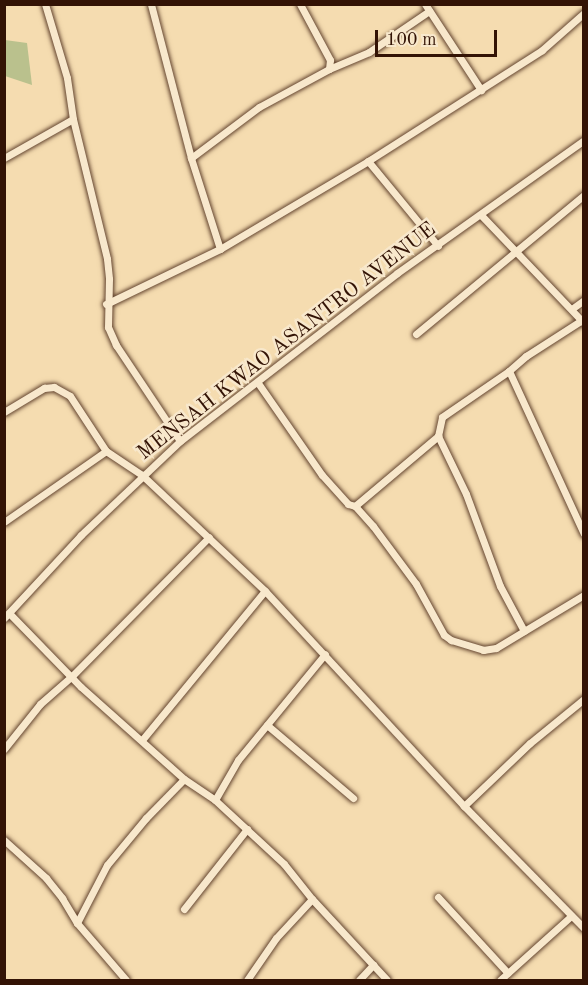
<!DOCTYPE html>
<html>
<head>
<meta charset="utf-8">
<style>
  body { margin:0 }
  #map { position:relative; width:588px; height:985px; overflow:hidden; background:#f5dcb0; font-family:"Old Standard TT",serif }
  div>[style] { position:absolute }
  [style*='--x'] { left:calc(var(--x)*1px); top:calc(var(--y)*1px); width:calc(var(--w)*1px); rotate:calc(var(--a)*1deg) }
  .green>* { inset:0; background:#bac18d }
  .roads { filter:drop-shadow(0 0 2px #644530) drop-shadow(0 0 2px #644530) }
  .minor>* { height:7px; margin:-3.5px; padding:0 3.5px; transform-origin:3.5px; border-radius:3.5px; background:#f8e8cc }
  span { translate:-50% -50%; white-space:nowrap; text-align:center; line-height:1.15; -webkit-text-stroke:5px #f8e8cc; paint-order:stroke }
  .street-label { font-size:21px; color:#331305 }
  .frame { position:absolute; inset:0; border:6px solid #331305; pointer-events:none }
  .scale { position:absolute; left:375px; top:30px; width:122px; height:27px; box-sizing:border-box; border:3px solid #331305; border-top:0; padding-left:8px; font-size:18px; line-height:21px; white-space:nowrap; color:#331305; -webkit-text-stroke:4px #f8e8cc; paint-order:stroke }
</style>
</head>
<body>
<div id="map">
  <div class="green">
    <div style="clip-path:polygon(5px 40px,27px 43px,32px 85px,5px 76px)"></div>
  </div>
  <div class="roads">
    <div class="minor">
      <div style="--x:45;--y:4;--w:77;--a:73.4"></div>
      <div style="--x:67;--y:78;--w:41;--a:81.7"></div>
      <div style="--x:73;--y:119;--w:144;--a:76.3"></div>
      <div style="--x:107;--y:259;--w:20;--a:84"></div>
      <div style="--x:109;--y:279;--w:48;--a:91.2"></div>
      <div style="--x:108;--y:327;--w:20;--a:66"></div>
      <div style="--x:116;--y:345;--w:115;--a:56.3"></div>
      <div style="--x:425;--y:4;--w:103;--a:56.9"></div>
      <div style="--x:329;--y:69;--w:43;--a:-23"></div>
      <div style="--x:369;--y:52;--w:73;--a:-34.3"></div>
      <div style="--x:4;--y:158;--w:79;--a:-29.5"></div>
      <div style="--x:191;--y:158;--w:85;--a:-36.9"></div>
      <div style="--x:259;--y:107;--w:80;--a:-28.5"></div>
      <div style="--x:329;--y:69;--w:9;--a:-84"></div>
      <div style="--x:330;--y:60;--w:64;--a:-118.2"></div>
      <div style="--x:368;--y:161;--w:110;--a:50.5"></div>
      <div style="--x:481;--y:215;--w:148;--a:46.4"></div>
      <div style="--x:220;--y:249;--w:172;--a:-30.7"></div>
      <div style="--x:368;--y:161;--w:206;--a:-32.5"></div>
      <div style="--x:542;--y:50;--w:56;--a:-41.4"></div>
      <div style="--x:106;--y:304;--w:127;--a:-25.8"></div>
      <div style="--x:220;--y:249;--w:96;--a:-107.7"></div>
      <div style="--x:191;--y:158;--w:159;--a:-104.6"></div>
      <div style="--x:573;--y:308;--w:14;--a:-36"></div>
      <div style="--x:582;--y:320;--w:67;--a:147.3"></div>
      <div style="--x:526;--y:356;--w:23;--a:139"></div>
      <div style="--x:509;--y:371;--w:179;--a:65.3"></div>
      <div style="--x:416;--y:334;--w:218;--a:-39.6"></div>
      <div style="--x:258;--y:383;--w:112;--a:55.2"></div>
      <div style="--x:322;--y:475;--w:39;--a:48"></div>
      <div style="--x:348;--y:504;--w:7;--a:16"></div>
      <div style="--x:355;--y:506;--w:109;--a:-40.1"></div>
      <div style="--x:438;--y:436;--w:19;--a:-78"></div>
      <div style="--x:442;--y:417;--w:81;--a:-34.5"></div>
      <div style="--x:4;--y:412;--w:47;--a:-31"></div>
      <div style="--x:44;--y:388;--w:10;--a:-6"></div>
      <div style="--x:54;--y:387;--w:18;--a:29"></div>
      <div style="--x:70;--y:396;--w:66;--a:56.8"></div>
      <div style="--x:106;--y:451;--w:43;--a:33.7"></div>
      <div style="--x:142;--y:475;--w:169;--a:43.3"></div>
      <div style="--x:265;--y:591;--w:293;--a:47.2"></div>
      <div style="--x:464;--y:806;--w:171;--a:45.5"></div>
      <div style="--x:438;--y:436;--w:64;--a:64.2"></div>
      <div style="--x:466;--y:494;--w:98;--a:69.7"></div>
      <div style="--x:500;--y:586;--w:51;--a:61.9"></div>
      <div style="--x:355;--y:506;--w:27;--a:48"></div>
      <div style="--x:373;--y:526;--w:72;--a:53.4"></div>
      <div style="--x:416;--y:584;--w:58;--a:61.2"></div>
      <div style="--x:444;--y:635;--w:9;--a:36"></div>
      <div style="--x:451;--y:640;--w:34;--a:17"></div>
      <div style="--x:483;--y:650;--w:13;--a:-9"></div>
      <div style="--x:496;--y:648;--w:103;--a:-31.1"></div>
      <div style="--x:4;--y:522;--w:124;--a:-34.8"></div>
      <div style="--x:9;--y:613;--w:103;--a:45.8"></div>
      <div style="--x:81;--y:687;--w:138;--a:41.8"></div>
      <div style="--x:184;--y:779;--w:37;--a:34"></div>
      <div style="--x:215;--y:800;--w:94;--a:42.8"></div>
      <div style="--x:284;--y:864;--w:45;--a:51.3"></div>
      <div style="--x:312;--y:899;--w:110;--a:47.2"></div>
      <div style="--x:4;--y:618;--w:113;--a:-47.1"></div>
      <div style="--x:81;--y:535;--w:137;--a:-43.5"></div>
      <div style="--x:180;--y:441;--w:274;--a:-37.7"></div>
      <div style="--x:397;--y:273;--w:229;--a:-35.4"></div>
      <div style="--x:267;--y:725;--w:113;--a:40.3"></div>
      <div style="--x:142;--y:740;--w:193;--a:-50.5"></div>
      <div style="--x:4;--y:749;--w:58;--a:-51.3"></div>
      <div style="--x:40;--y:704;--w:43;--a:-41.2"></div>
      <div style="--x:72;--y:676;--w:195;--a:-45.4"></div>
      <div style="--x:215;--y:800;--w:46;--a:-60.1"></div>
      <div style="--x:238;--y:760;--w:137;--a:-50.6"></div>
      <div style="--x:464;--y:806;--w:91;--a:-43.7"></div>
      <div style="--x:530;--y:743;--w:70;--a:-39.2"></div>
      <div style="--x:4;--y:840;--w:57;--a:42.1"></div>
      <div style="--x:46;--y:878;--w:26;--a:51"></div>
      <div style="--x:62;--y:898;--w:29;--a:59"></div>
      <div style="--x:77;--y:923;--w:75;--a:49.3"></div>
      <div style="--x:438;--y:897;--w:103;--a:47.4"></div>
      <div style="--x:184;--y:909;--w:102;--a:-51.8"></div>
      <div style="--x:77;--y:923;--w:65;--a:-62.7"></div>
      <div style="--x:107;--y:865;--w:61;--a:-50.3"></div>
      <div style="--x:146;--y:818;--w:54;--a:-45.7"></div>
      <div style="--x:247;--y:980;--w:51;--a:-55.4"></div>
      <div style="--x:276;--y:938;--w:53;--a:-47.3"></div>
      <div style="--x:359;--y:980;--w:21;--a:-47"></div>
      <div style="--x:500;--y:980;--w:96;--a:-42"></div>
    </div>
  </div>
  <div class="street-label">
    <span style="left:287px;top:342px;rotate:-38deg">MENSAH KWAO ASANTRO AVENUE</span>
  </div>
  <div class="frame"></div>
  <div class="scale">100 m</div>
</div>
</body>
</html>
